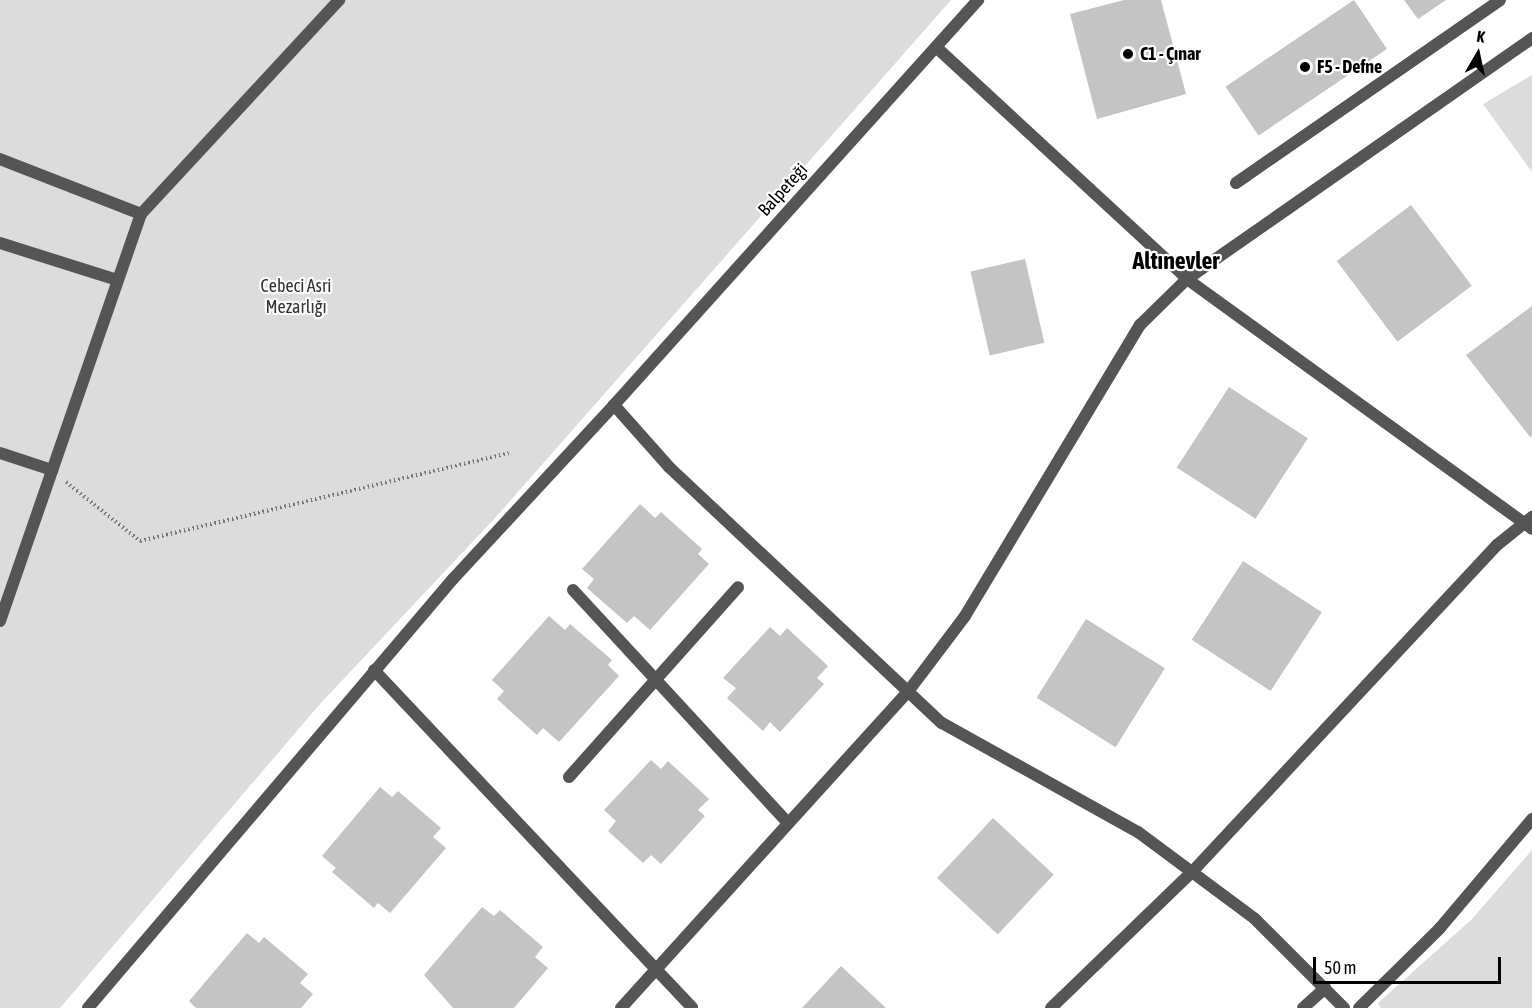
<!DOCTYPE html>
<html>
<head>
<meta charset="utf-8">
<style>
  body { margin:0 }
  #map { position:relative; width:1532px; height:1008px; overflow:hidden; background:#fff; font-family:"Asap Condensed",sans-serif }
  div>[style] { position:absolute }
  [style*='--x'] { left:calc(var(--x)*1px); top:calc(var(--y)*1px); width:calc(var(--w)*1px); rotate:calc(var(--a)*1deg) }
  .green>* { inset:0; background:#dcdcdc }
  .building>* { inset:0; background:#c4c4c4; transform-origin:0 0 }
  .path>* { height:4px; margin-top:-2px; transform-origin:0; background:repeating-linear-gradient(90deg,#777 0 1.5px,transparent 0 4.5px) }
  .lane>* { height:12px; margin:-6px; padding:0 6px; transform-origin:6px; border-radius:6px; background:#555 }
  .street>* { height:12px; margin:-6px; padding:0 6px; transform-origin:6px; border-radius:6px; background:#555 }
  .dots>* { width:16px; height:16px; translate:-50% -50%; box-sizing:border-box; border:3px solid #fff; border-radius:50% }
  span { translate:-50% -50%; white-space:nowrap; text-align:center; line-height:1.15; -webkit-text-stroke:4.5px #fff; paint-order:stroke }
  .poi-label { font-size:18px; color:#000; font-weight:700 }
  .left { translate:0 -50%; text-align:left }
  .street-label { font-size:18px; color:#000 }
  .park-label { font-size:18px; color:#333 }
  .district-label { font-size:24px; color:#000; font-weight:700 }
  .north { position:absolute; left:1448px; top:24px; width:60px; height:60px; -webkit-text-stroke:4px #fff; paint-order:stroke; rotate:9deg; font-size:16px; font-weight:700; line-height:24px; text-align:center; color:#000 }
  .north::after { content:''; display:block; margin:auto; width:21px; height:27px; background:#000; clip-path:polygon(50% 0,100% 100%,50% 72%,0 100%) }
  .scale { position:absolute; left:1313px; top:957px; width:188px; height:27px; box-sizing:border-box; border:3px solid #000; border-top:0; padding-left:8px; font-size:18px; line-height:21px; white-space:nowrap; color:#000; -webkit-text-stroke:4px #fff; paint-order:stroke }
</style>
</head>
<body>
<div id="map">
  <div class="green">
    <div style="clip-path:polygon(0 0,951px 0,495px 518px,320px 704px,60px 1008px,0 1008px)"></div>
    <div style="clip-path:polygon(1532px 75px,1532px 172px,1483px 104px)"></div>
    <div style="clip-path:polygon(1532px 850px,1532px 1008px,1381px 1008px,1378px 1003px,1471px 920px)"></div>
  </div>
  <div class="building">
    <div style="clip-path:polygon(1124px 0,1161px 0,1186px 94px,1097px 119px,1070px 14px)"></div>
    <div style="left:1354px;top:0;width:59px;height:155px;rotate:56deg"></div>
    <div style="clip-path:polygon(1404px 0,1446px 0,1418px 19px)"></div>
    <div style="left:1411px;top:205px;width:101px;height:93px;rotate:53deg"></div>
    <div style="left:1025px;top:259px;width:86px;height:56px;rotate:77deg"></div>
    <div style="clip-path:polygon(1532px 306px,1532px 436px,1530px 437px,1466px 355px)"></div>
    <div style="left:1229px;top:387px;width:94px;height:96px;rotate:33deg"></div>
    <div style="clip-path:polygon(640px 504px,655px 518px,661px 512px,702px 549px,698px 554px,709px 564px,650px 630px,634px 616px,627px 623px,587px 588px,594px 579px,582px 569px)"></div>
    <div style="left:1243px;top:561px;width:94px;height:94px;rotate:33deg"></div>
    <div style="clip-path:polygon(549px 616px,565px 630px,570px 624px,612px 660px,608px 665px,619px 676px,559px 742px,543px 728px,537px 735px,497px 699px,504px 691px,492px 680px)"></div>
    <div style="left:1086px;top:619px;width:93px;height:93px;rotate:32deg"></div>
    <div style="clip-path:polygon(770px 627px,780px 636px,787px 628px,828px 666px,817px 678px,824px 684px,780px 732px,770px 722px,763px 731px,727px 698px,736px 688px,723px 678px)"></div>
    <div style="clip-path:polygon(651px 760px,661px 769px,668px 761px,709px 799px,698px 810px,705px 816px,661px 864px,651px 855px,643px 863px,608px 831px,616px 821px,604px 810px)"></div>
    <div style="clip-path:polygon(380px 787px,392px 797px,398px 791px,441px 828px,433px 837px,446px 848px,390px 913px,378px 903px,374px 908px,332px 872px,336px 868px,322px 856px)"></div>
    <div style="left:993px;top:818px;width:83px;height:82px;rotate:43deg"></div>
    <div style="clip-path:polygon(482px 907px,494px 916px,500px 910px,543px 947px,535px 957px,548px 968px,514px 1008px,453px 1008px,424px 975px)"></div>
    <div style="clip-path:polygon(247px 933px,259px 943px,264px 937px,308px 974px,300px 983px,313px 994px,301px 1008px,196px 1008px,189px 1001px)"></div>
    <div style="clip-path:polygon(841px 966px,886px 1008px,802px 1008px)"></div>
  </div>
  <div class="path">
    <div style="--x:66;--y:482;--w:95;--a:38.6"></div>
    <div style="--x:140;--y:541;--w:379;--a:-13.4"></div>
  </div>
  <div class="lane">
    <div style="--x:0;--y:159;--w:151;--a:21.3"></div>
    <div style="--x:1236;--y:183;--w:321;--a:-34.7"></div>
    <div style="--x:0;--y:243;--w:123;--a:17.5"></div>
    <div style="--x:0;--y:453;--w:55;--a:18.1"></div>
    <div style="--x:573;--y:590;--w:316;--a:47.3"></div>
    <div style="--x:0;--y:621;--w:431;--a:-70.9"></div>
    <div style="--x:141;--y:214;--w:292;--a:-47.2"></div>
    <div style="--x:569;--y:777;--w:254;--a:-48.3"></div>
    <div style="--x:1303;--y:1008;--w:30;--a:-42"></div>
  </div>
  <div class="street">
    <div style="--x:936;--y:47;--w:342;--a:42.7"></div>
    <div style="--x:1187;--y:279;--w:426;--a:35.9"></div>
    <div style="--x:614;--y:405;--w:545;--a:-48.05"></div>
    <div style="--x:374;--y:670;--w:464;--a:46.7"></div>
    <div style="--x:88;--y:1008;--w:563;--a:-49.61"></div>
    <div style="--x:453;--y:579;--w:237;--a:-47.2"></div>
    <div style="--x:614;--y:405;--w:83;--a:48.4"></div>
    <div style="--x:669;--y:467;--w:374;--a:43.2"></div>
    <div style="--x:942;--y:723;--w:224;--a:29.1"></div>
    <div style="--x:1138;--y:832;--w:146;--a:36.6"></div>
    <div style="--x:1255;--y:919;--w:126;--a:45"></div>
    <div style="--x:621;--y:1008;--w:425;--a:-47.8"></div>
    <div style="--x:907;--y:693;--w:96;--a:-53"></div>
    <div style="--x:965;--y:616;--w:340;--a:-59"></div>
    <div style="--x:1140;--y:325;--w:66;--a:-44.4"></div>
    <div style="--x:1187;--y:279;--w:421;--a:-34.9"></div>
    <div style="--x:1051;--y:1008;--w:196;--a:-44"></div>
    <div style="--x:1192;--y:872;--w:447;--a:-47"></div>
    <div style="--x:1497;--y:545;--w:45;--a:-38.7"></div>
    <div style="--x:1359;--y:1008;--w:114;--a:-44.6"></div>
    <div style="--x:1440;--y:928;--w:143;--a:-49.8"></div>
  </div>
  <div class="dots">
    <div style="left:1128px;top:54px;background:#000"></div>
    <div style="left:1305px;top:67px;background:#000"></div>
  </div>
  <div class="poi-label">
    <span class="left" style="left:1140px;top:54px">C1 - Çınar</span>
    <span class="left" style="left:1317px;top:67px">F5 - Defne</span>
  </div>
  <div class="street-label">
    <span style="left:783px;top:190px;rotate:-48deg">Balpeteği</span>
  </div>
  <div class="park-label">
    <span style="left:296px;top:297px">Cebeci Asri<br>Mezarlığı</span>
  </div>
  <div class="district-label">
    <span style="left:1176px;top:261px">Altınevler</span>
  </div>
  <div class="north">K</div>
  <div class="scale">50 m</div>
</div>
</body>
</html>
